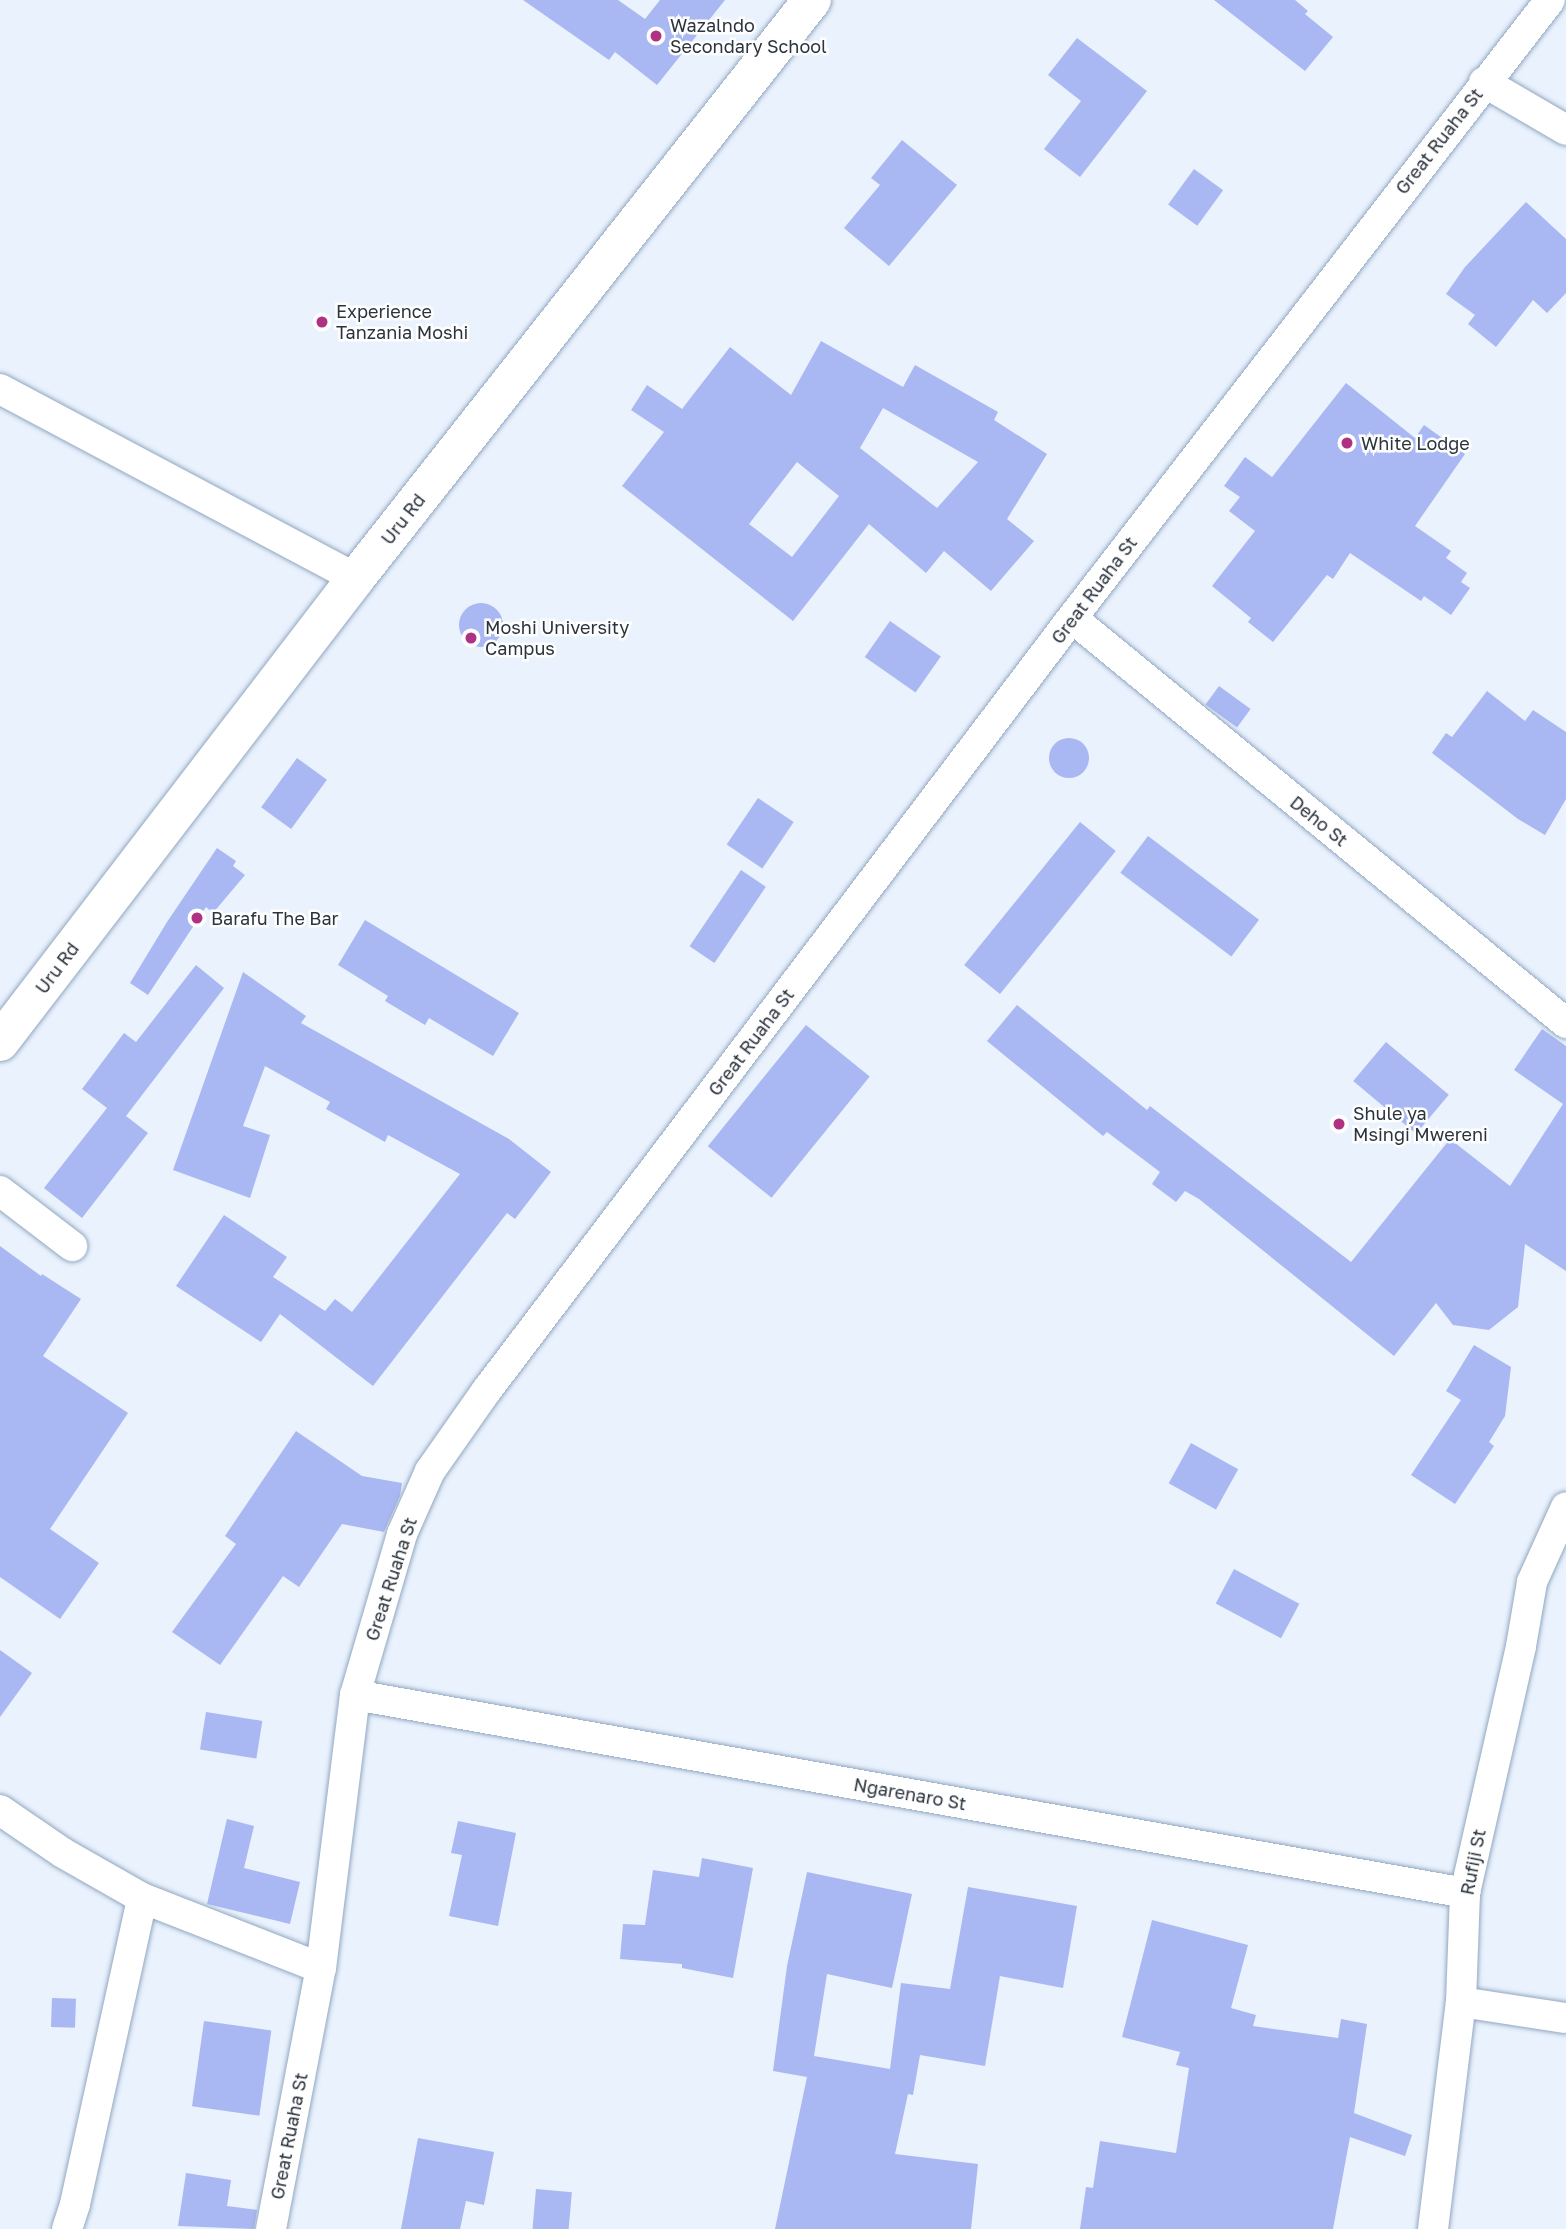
<!DOCTYPE html>
<html>
<head>
<meta charset="utf-8">
<style>
  body { margin:0 }
  #map { position:relative; width:1566px; height:2229px; overflow:hidden; background:#e9f2fd; font-family:"Golos Text",sans-serif }
  div>[style] { position:absolute }
  [style*='--x'] { left:calc(var(--x)*1px); top:calc(var(--y)*1px); width:calc(var(--w)*1px); rotate:calc(var(--a)*1deg) }
  .building>* { inset:0; background:#a9b8f2; transform-origin:0 0 }
  .round { border-radius:50% }
  .roads { filter:drop-shadow(0 0 2px #92a7c1) drop-shadow(0 0 2px #92a7c1) }
  .street>* { height:30px; margin:-15px; padding:0 15px; transform-origin:15px; border-radius:15px; background:#fff }
  .secondary>* { height:38px; margin:-19px; padding:0 19px; transform-origin:19px; border-radius:19px; background:#fff }
  .dots>* { width:19px; height:19px; translate:-50% -50%; box-sizing:border-box; border:4px solid #fefefe; border-radius:50% }
  span { translate:-50% -50%; white-space:nowrap; text-align:center; line-height:1.15; -webkit-text-stroke:5px #fefefe; paint-order:stroke }
  .poi-label { font-size:18px; color:#2b333d }
  .left { translate:0 -50%; text-align:left }
  .street-label { font-size:18px; color:#2b333d }
</style>
</head>
<body>
<div id="map">
  <div class="building">
    <div style="clip-path:polygon(523px 0,618px 0,645px 19px,660px 0,725px 0,657px 85px,615px 52px,609px 60px)"></div>
    <div style="clip-path:polygon(1214px 0,1295px 0,1308px 11px,1305px 14px,1333px 37px,1305px 71px)"></div>
    <div style="clip-path:polygon(1077px 38px,1147px 91px,1080px 177px,1044px 149px,1081px 101px,1048px 75px)"></div>
    <div style="clip-path:polygon(902px 140px,957px 185px,889px 266px,844px 228px,880px 185px,871px 178px)"></div>
    <div style="left:1194px;top:169px;width:36px;height:44px;rotate:36deg"></div>
    <div style="clip-path:polygon(1526px 202px,1566px 239px,1566px 293px,1547px 313px,1533px 300px,1496px 347px,1468px 324px,1475px 315px,1446px 294px,1465px 267px)"></div>
    <div style="clip-path:polygon(evenodd,821px 341px,903px 387px,915px 365px,998px 412px,994px 420px,1047px 454px,1007px 519px,1034px 541px,991px 591px,944px 551px,926px 573px,869px 524px,793px 621px,622px 486px,664px 432px,631px 410px,647px 385px,682px 409px,730px 347px,791px 395px,821px 341px,883px 408px,978px 462px,937px 508px,860px 448px,883px 408px,821px 341px,797px 462px,839px 496px,792px 557px,749px 524px,797px 462px)"></div>
    <div style="clip-path:polygon(1346px 383px,1415px 438px,1424px 425px,1465px 454px,1415px 526px,1451px 551px,1446px 558px,1467px 573px,1461px 582px,1470px 588px,1451px 615px,1424px 596px,1421px 601px,1350px 553px,1333px 579px,1327px 575px,1273px 642px,1248px 622px,1251px 618px,1212px 586px,1255px 531px,1229px 511px,1240px 497px,1224px 486px,1245px 457px,1272px 477px)"></div>
    <div class="round" style="left:459px;top:603px;width:44px;height:44px"></div>
    <div style="left:890px;top:621px;width:62px;height:44px;rotate:35deg"></div>
    <div style="left:1219px;top:686px;width:39px;height:23px;rotate:36deg"></div>
    <div style="clip-path:polygon(1487px 691px,1525px 721px,1533px 710px,1566px 732px,1566px 799px,1545px 835px,1518px 819px,1432px 753px,1446px 733px,1452px 737px)"></div>
    <div class="round" style="left:1049px;top:738px;width:40px;height:40px"></div>
    <div style="left:297px;top:758px;width:37px;height:61px;rotate:36deg"></div>
    <div style="left:758px;top:798px;width:43px;height:56px;rotate:34deg"></div>
    <div style="left:1080px;top:822px;width:46px;height:184px;rotate:39deg"></div>
    <div style="left:1148px;top:836px;width:139px;height:46px;rotate:37deg"></div>
    <div style="clip-path:polygon(217px 848px,236px 861px,233px 866px,245px 875px,213px 913px,206px 907px,148px 995px,130px 983px,167px 922px)"></div>
    <div style="left:741px;top:870px;width:30px;height:92px;rotate:34deg"></div>
    <div style="clip-path:polygon(365px 920px,519px 1013px,493px 1056px,429px 1018px,425px 1025px,385px 1001px,388px 996px,338px 965px)"></div>
    <div style="clip-path:polygon(196px 965px,224px 988px,126px 1116px,148px 1133px,82px 1218px,44px 1188px,107px 1108px,82px 1089px,124px 1033px,136px 1042px)"></div>
    <div style="clip-path:polygon(243px 972px,306px 1016px,301px 1023px,509px 1139px,551px 1172px,515px 1219px,507px 1213px,373px 1386px,280px 1314px,261px 1342px,176px 1286px,224px 1215px,287px 1257px,273px 1277px,325px 1311px,335px 1299px,352px 1312px,460px 1174px,388px 1135px,385px 1142px,326px 1109px,330px 1102px,265px 1066px,243px 1126px,270px 1135px,250px 1198px,173px 1170px)"></div>
    <div style="clip-path:polygon(1017px 1005px,1147px 1110px,1150px 1106px,1351px 1262px,1450px 1139px,1510px 1186px,1563px 1104px,1514px 1070px,1542px 1029px,1566px 1046px,1566px 1271px,1525px 1244px,1518px 1307px,1489px 1330px,1453px 1325px,1436px 1303px,1394px 1356px,1199px 1199px,1185px 1191px,1176px 1202px,1152px 1184px,1160px 1172px,1107px 1132px,1103px 1136px,987px 1041px)"></div>
    <div style="left:806px;top:1025px;width:82px;height:156px;rotate:39deg"></div>
    <div style="left:1386px;top:1042px;width:82px;height:51px;rotate:40deg"></div>
    <div style="clip-path:polygon(0 1246px,41px 1276px,42px 1274px,81px 1299px,43px 1356px,128px 1413px,50px 1529px,99px 1563px,60px 1619px,0 1577px)"></div>
    <div style="clip-path:polygon(1474px 1345px,1511px 1367px,1505px 1416px,1489px 1442px,1494px 1446px,1455px 1504px,1411px 1475px,1461px 1400px,1446px 1391px)"></div>
    <div style="clip-path:polygon(296px 1431px,362px 1476px,402px 1483px,400px 1496px,384px 1532px,342px 1524px,299px 1587px,283px 1576px,220px 1665px,172px 1632px,236px 1544px,225px 1536px)"></div>
    <div style="left:1191px;top:1443px;width:54px;height:46px;rotate:29deg"></div>
    <div style="left:1234px;top:1569px;width:74px;height:39px;rotate:28deg"></div>
    <div style="clip-path:polygon(0 1650px,32px 1673px,0 1717px)"></div>
    <div style="left:206px;top:1712px;width:57px;height:38px;rotate:9deg"></div>
    <div style="clip-path:polygon(227px 1819px,254px 1826px,244px 1868px,300px 1882px,290px 1924px,207px 1904px)"></div>
    <div style="clip-path:polygon(458px 1821px,516px 1833px,498px 1926px,449px 1916px,462px 1855px,451px 1853px)"></div>
    <div style="clip-path:polygon(702px 1858px,753px 1868px,733px 1978px,682px 1968px,682px 1964px,620px 1959px,623px 1924px,645px 1925px,653px 1870px,699px 1877px)"></div>
    <div style="clip-path:polygon(807px 1872px,912px 1894px,892px 1988px,827px 1974px,814px 2056px,890px 2069px,901px 1983px,950px 1989px,968px 1887px,1077px 1906px,1063px 1988px,1000px 1976px,985px 2066px,920px 2055px,913px 2095px,908px 2094px,895px 2154px,978px 2164px,971px 2229px,775px 2229px,807px 2077px,773px 2071px,787px 1966px)"></div>
    <div style="clip-path:polygon(1152px 1920px,1248px 1945px,1231px 2008px,1256px 2015px,1253px 2026px,1338px 2038px,1341px 2019px,1367px 2024px,1354px 2113px,1412px 2135px,1405px 2156px,1350px 2137px,1333px 2229px,1080px 2229px,1086px 2187px,1093px 2188px,1100px 2141px,1176px 2153px,1189px 2068px,1176px 2065px,1180px 2052px,1122px 2037px)"></div>
    <div style="left:52px;top:1998px;width:24px;height:29px;rotate:2deg"></div>
    <div style="left:204px;top:2021px;width:68px;height:86px;rotate:8deg"></div>
    <div style="clip-path:polygon(418px 2138px,494px 2152px,484px 2205px,466px 2201px,460px 2229px,401px 2229px)"></div>
    <div style="clip-path:polygon(186px 2173px,231px 2180px,227px 2206px,257px 2210px,254px 2229px,178px 2226px)"></div>
    <div style="left:536px;top:2189px;width:36px;height:40px;rotate:5deg"></div>
  </div>
  <div class="roads">
    <div class="street">
      <div style="--x:1484;--y:82;--w:95;--a:30.3"></div>
      <div style="--x:0;--y:389;--w:403;--a:28"></div>
      <div style="--x:1072;--y:618;--w:639;--a:39.35"></div>
      <div style="--x:0;--y:1191;--w:91;--a:37.4"></div>
      <div style="--x:355;--y:1695;--w:1128;--a:10.11"></div>
      <div style="--x:0;--y:1810;--w:76;--a:34.3"></div>
      <div style="--x:63;--y:1853;--w:91;--a:29.7"></div>
      <div style="--x:142;--y:1898;--w:192;--a:21.4"></div>
      <div style="--x:1461;--y:2002;--w:106;--a:8.7"></div>
      <div style="--x:67;--y:2229;--w:26;--a:-72"></div>
      <div style="--x:75;--y:2204;--w:313;--a:-77.6"></div>
      <div style="--x:271;--y:2229;--w:266;--a:-79.2"></div>
      <div style="--x:321;--y:1968;--w:275;--a:-82.9"></div>
      <div style="--x:355;--y:1695;--w:168;--a:-73.7"></div>
      <div style="--x:402;--y:1534;--w:69;--a:-66"></div>
      <div style="--x:430;--y:1471;--w:99;--a:-54.9"></div>
      <div style="--x:487;--y:1390;--w:969;--a:-52.85"></div>
      <div style="--x:1072;--y:618;--w:781;--a:-52.28"></div>
      <div style="--x:1433;--y:2229;--w:229;--a:-83"></div>
      <div style="--x:1461;--y:2002;--w:109;--a:-87.9"></div>
      <div style="--x:1465;--y:1893;--w:253;--a:-77.2"></div>
      <div style="--x:1521;--y:1646;--w:65;--a:-80.2"></div>
      <div style="--x:1532;--y:1582;--w:82;--a:-65.6"></div>
    </div>
    <div class="secondary">
      <div style="--x:0;--y:1042;--w:585;--a:-52.5"></div>
      <div style="--x:356;--y:578;--w:736;--a:-51.73"></div>
    </div>
  </div>
  <div class="dots">
    <div style="left:656px;top:36px;background:#af3282"></div>
    <div style="left:322px;top:322px;background:#af3282"></div>
    <div style="left:1347px;top:443px;background:#af3282"></div>
    <div style="left:471px;top:638px;background:#af3282"></div>
    <div style="left:197px;top:918px;background:#af3282"></div>
    <div style="left:1339px;top:1124px;background:#af3282"></div>
  </div>
  <div class="poi-label">
    <span class="left" style="left:670px;top:36px">Wazalndo<br>Secondary School</span>
    <span class="left" style="left:336px;top:322px">Experience<br>Tanzania Moshi</span>
    <span class="left" style="left:1361px;top:443px">White Lodge</span>
    <span class="left" style="left:485px;top:638px">Moshi University<br>Campus</span>
    <span class="left" style="left:211px;top:918px">Barafu The Bar</span>
    <span class="left" style="left:1353px;top:1124px">Shule ya<br>Msingi Mwereni</span>
  </div>
  <div class="street-label">
    <span style="left:1439px;top:141px;rotate:-52deg">Great Ruaha St</span>
    <span style="left:403px;top:519px;rotate:-52deg">Uru Rd</span>
    <span style="left:1094px;top:590px;rotate:-53deg">Great Ruaha St</span>
    <span style="left:1319px;top:821px;rotate:39deg">Deho St</span>
    <span style="left:57px;top:968px;rotate:-53deg">Uru Rd</span>
    <span style="left:751px;top:1042px;rotate:-53deg">Great Ruaha St</span>
    <span style="left:391px;top:1579px;rotate:-72deg">Great Ruaha St</span>
    <span style="left:910px;top:1794px;rotate:10deg">Ngarenaro St</span>
    <span style="left:1473px;top:1862px;rotate:-79deg">Rufiji St</span>
    <span style="left:289px;top:2136px;rotate:-79deg">Great Ruaha St</span>
  </div>
</div>
</body>
</html>
